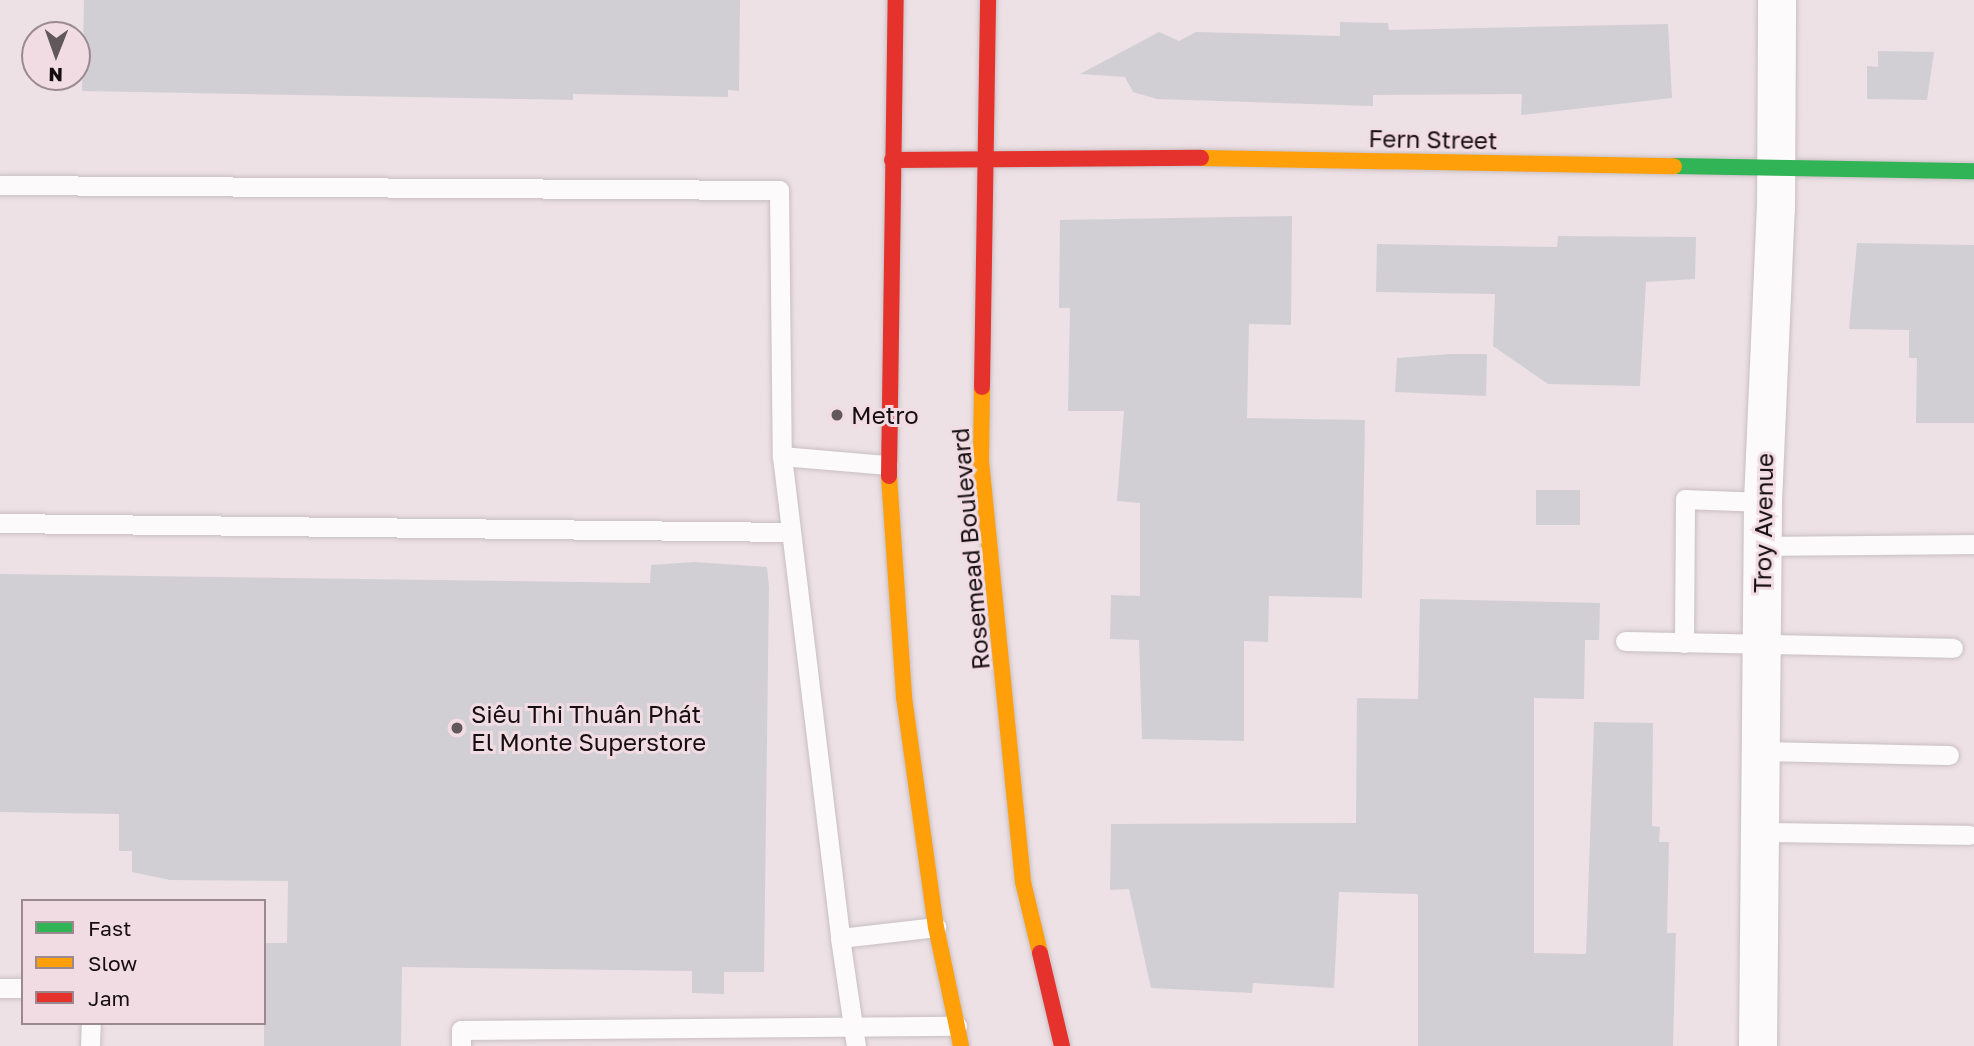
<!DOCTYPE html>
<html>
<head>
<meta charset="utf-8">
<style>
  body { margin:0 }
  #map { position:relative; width:1974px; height:1046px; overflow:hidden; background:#ede1e5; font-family:"Golos Text",sans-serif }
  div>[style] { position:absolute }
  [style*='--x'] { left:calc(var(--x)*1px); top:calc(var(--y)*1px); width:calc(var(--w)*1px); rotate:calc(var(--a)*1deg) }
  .building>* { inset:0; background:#d1cfd3; transform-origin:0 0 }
  .roads { filter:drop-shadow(0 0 2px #c8bfc2) drop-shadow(0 0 2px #c8bfc2) }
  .lane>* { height:19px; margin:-9.5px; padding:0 9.5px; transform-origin:9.5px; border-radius:9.5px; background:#fcfafb }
  .street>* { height:38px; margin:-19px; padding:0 19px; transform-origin:19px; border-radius:19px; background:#fcfafb }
  .fast>* { height:16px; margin:-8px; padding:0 8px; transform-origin:8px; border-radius:8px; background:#30b455 }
  .slow>* { height:16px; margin:-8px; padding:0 8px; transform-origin:8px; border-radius:8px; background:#ff9f0a }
  .jam>* { height:16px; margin:-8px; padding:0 8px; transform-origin:8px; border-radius:8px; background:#e5322d }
  .dots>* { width:19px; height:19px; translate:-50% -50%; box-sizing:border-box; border:4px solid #f2dce3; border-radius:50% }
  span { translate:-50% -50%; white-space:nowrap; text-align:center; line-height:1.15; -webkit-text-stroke:6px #f2dce3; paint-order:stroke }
  .street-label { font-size:24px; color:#160f11 }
  .poi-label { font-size:24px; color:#160f11 }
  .left { translate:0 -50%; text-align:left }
  .legend { position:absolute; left:21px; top:899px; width:245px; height:126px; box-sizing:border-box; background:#f2dce3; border:2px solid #9a8a8f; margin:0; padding:9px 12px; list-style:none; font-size:21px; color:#160f11 }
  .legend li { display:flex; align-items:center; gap:14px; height:35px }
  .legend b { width:35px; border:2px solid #9a8a8f }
  .north { position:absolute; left:21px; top:21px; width:70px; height:70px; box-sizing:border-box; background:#f2dce3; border:2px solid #9a8a8f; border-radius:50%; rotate:181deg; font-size:19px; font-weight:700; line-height:28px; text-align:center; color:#160f11 }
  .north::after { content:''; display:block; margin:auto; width:24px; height:32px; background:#61585b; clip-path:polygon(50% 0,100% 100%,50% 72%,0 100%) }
</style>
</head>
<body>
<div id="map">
  <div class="building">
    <div style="clip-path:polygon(84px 0,740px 0,739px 91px,728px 90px,728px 97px,573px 94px,573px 100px,82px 91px)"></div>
    <div style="clip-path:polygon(1340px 22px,1388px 23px,1389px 30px,1668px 24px,1672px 98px,1521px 115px,1522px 94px,1373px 95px,1373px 106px,1157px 99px,1133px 92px,1125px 77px,1080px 74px,1159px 32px,1179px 41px,1196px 32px,1340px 36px)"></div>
    <div style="clip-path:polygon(1878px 51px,1934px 52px,1927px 100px,1867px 99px,1867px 66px,1878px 67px)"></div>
    <div style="clip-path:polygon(1292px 216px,1291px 325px,1249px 324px,1247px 418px,1365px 420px,1362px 598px,1269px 596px,1268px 642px,1244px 641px,1244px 741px,1142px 739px,1139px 640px,1110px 639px,1111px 595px,1140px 596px,1140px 503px,1117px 501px,1124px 411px,1068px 411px,1070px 308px,1059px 308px,1060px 220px)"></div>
    <div style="clip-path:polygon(1558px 236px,1696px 237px,1695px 279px,1646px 282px,1640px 386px,1548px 384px,1493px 346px,1495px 294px,1376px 292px,1377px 244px,1557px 247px)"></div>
    <div style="clip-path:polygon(1857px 243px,1974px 245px,1974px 423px,1916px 423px,1917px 358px,1909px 358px,1909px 330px,1849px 329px)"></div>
    <div style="clip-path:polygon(1450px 354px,1487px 354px,1486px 396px,1395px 392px,1397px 358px)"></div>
    <div style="left:1536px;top:490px;width:44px;height:35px"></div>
    <div style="clip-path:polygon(694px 562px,767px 567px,769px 587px,764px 972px,724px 972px,724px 994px,692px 993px,692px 971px,402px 967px,401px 1046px,264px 1046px,264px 943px,287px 943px,288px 881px,170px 880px,132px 872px,132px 851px,119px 851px,119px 814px,0 812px,0 574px,650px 583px,651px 565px)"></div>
    <div style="clip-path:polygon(1420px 599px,1600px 603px,1599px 640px,1585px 640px,1584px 699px,1534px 698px,1534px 953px,1586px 954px,1594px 722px,1653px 723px,1652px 826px,1660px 827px,1659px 842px,1669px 842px,1667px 933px,1676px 933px,1673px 1046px,1418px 1046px,1418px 894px,1339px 892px,1334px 988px,1253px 983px,1252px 993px,1151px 988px,1129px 889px,1110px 890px,1111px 824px,1356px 823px,1357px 698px,1418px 699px)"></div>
  </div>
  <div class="roads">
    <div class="lane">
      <div style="--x:0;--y:185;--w:779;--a:0.37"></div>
      <div style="--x:779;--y:190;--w:266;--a:89.4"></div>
      <div style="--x:782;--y:456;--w:485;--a:83.1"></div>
      <div style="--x:840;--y:938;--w:97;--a:-6.5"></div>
      <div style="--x:782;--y:456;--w:106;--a:4.9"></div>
      <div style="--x:0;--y:523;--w:789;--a:0.65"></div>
      <div style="--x:1762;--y:546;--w:212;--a:-0.5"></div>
      <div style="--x:1625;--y:641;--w:328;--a:1.2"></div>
      <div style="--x:1684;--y:643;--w:144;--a:-89.6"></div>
      <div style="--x:1685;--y:499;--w:78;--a:2.2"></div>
      <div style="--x:1760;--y:751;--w:189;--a:1.2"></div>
      <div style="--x:1760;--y:832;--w:209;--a:0.8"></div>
      <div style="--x:840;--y:938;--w:109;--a:81.6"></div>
      <div style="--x:0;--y:988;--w:23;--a:0"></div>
      <div style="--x:90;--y:1046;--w:23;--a:-88"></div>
      <div style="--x:461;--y:1046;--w:16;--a:-90"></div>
      <div style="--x:461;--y:1030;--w:496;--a:-0.5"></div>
    </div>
    <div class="street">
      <div style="--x:1758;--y:1046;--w:544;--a:-89.47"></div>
      <div style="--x:1763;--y:502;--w:293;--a:-87.5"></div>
      <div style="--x:1776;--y:209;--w:209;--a:-89.7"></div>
    </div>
    <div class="fast">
      <div style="--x:1674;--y:166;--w:300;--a:1"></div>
    </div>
    <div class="slow">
      <div style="--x:1201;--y:158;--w:473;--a:1"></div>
      <div style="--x:982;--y:387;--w:74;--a:90.8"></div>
      <div style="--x:981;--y:461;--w:423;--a:84.3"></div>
      <div style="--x:1023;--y:882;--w:73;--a:76.5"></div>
      <div style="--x:889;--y:476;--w:222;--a:86.1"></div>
      <div style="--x:904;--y:697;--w:232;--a:82.1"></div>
      <div style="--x:936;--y:927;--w:122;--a:78.1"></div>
    </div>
    <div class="jam">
      <div style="--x:892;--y:160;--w:309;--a:-0.4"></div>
      <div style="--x:982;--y:387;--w:387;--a:-89.1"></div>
      <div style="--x:889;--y:476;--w:476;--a:-89.2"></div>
      <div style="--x:1040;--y:953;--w:96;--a:76.7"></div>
    </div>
  </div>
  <div class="dots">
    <div style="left:837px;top:415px;background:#61585b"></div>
    <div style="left:457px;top:728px;background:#61585b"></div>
  </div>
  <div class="street-label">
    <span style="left:1433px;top:139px;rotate:1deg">Fern Street</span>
    <span style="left:1763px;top:523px;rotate:-89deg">Troy Avenue</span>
    <span style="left:970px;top:549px;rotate:-95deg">Rosemead Boulevard</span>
  </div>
  <div class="poi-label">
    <span class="left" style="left:851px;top:415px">Metro</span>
    <span class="left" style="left:471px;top:728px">Siêu Thi Thuân Phát<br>El Monte Superstore</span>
  </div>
  <ul class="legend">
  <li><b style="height:9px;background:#30b455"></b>Fast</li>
  <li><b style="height:9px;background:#ff9f0a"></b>Slow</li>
  <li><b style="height:9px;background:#e5322d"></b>Jam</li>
  </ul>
  <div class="north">N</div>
</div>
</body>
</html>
